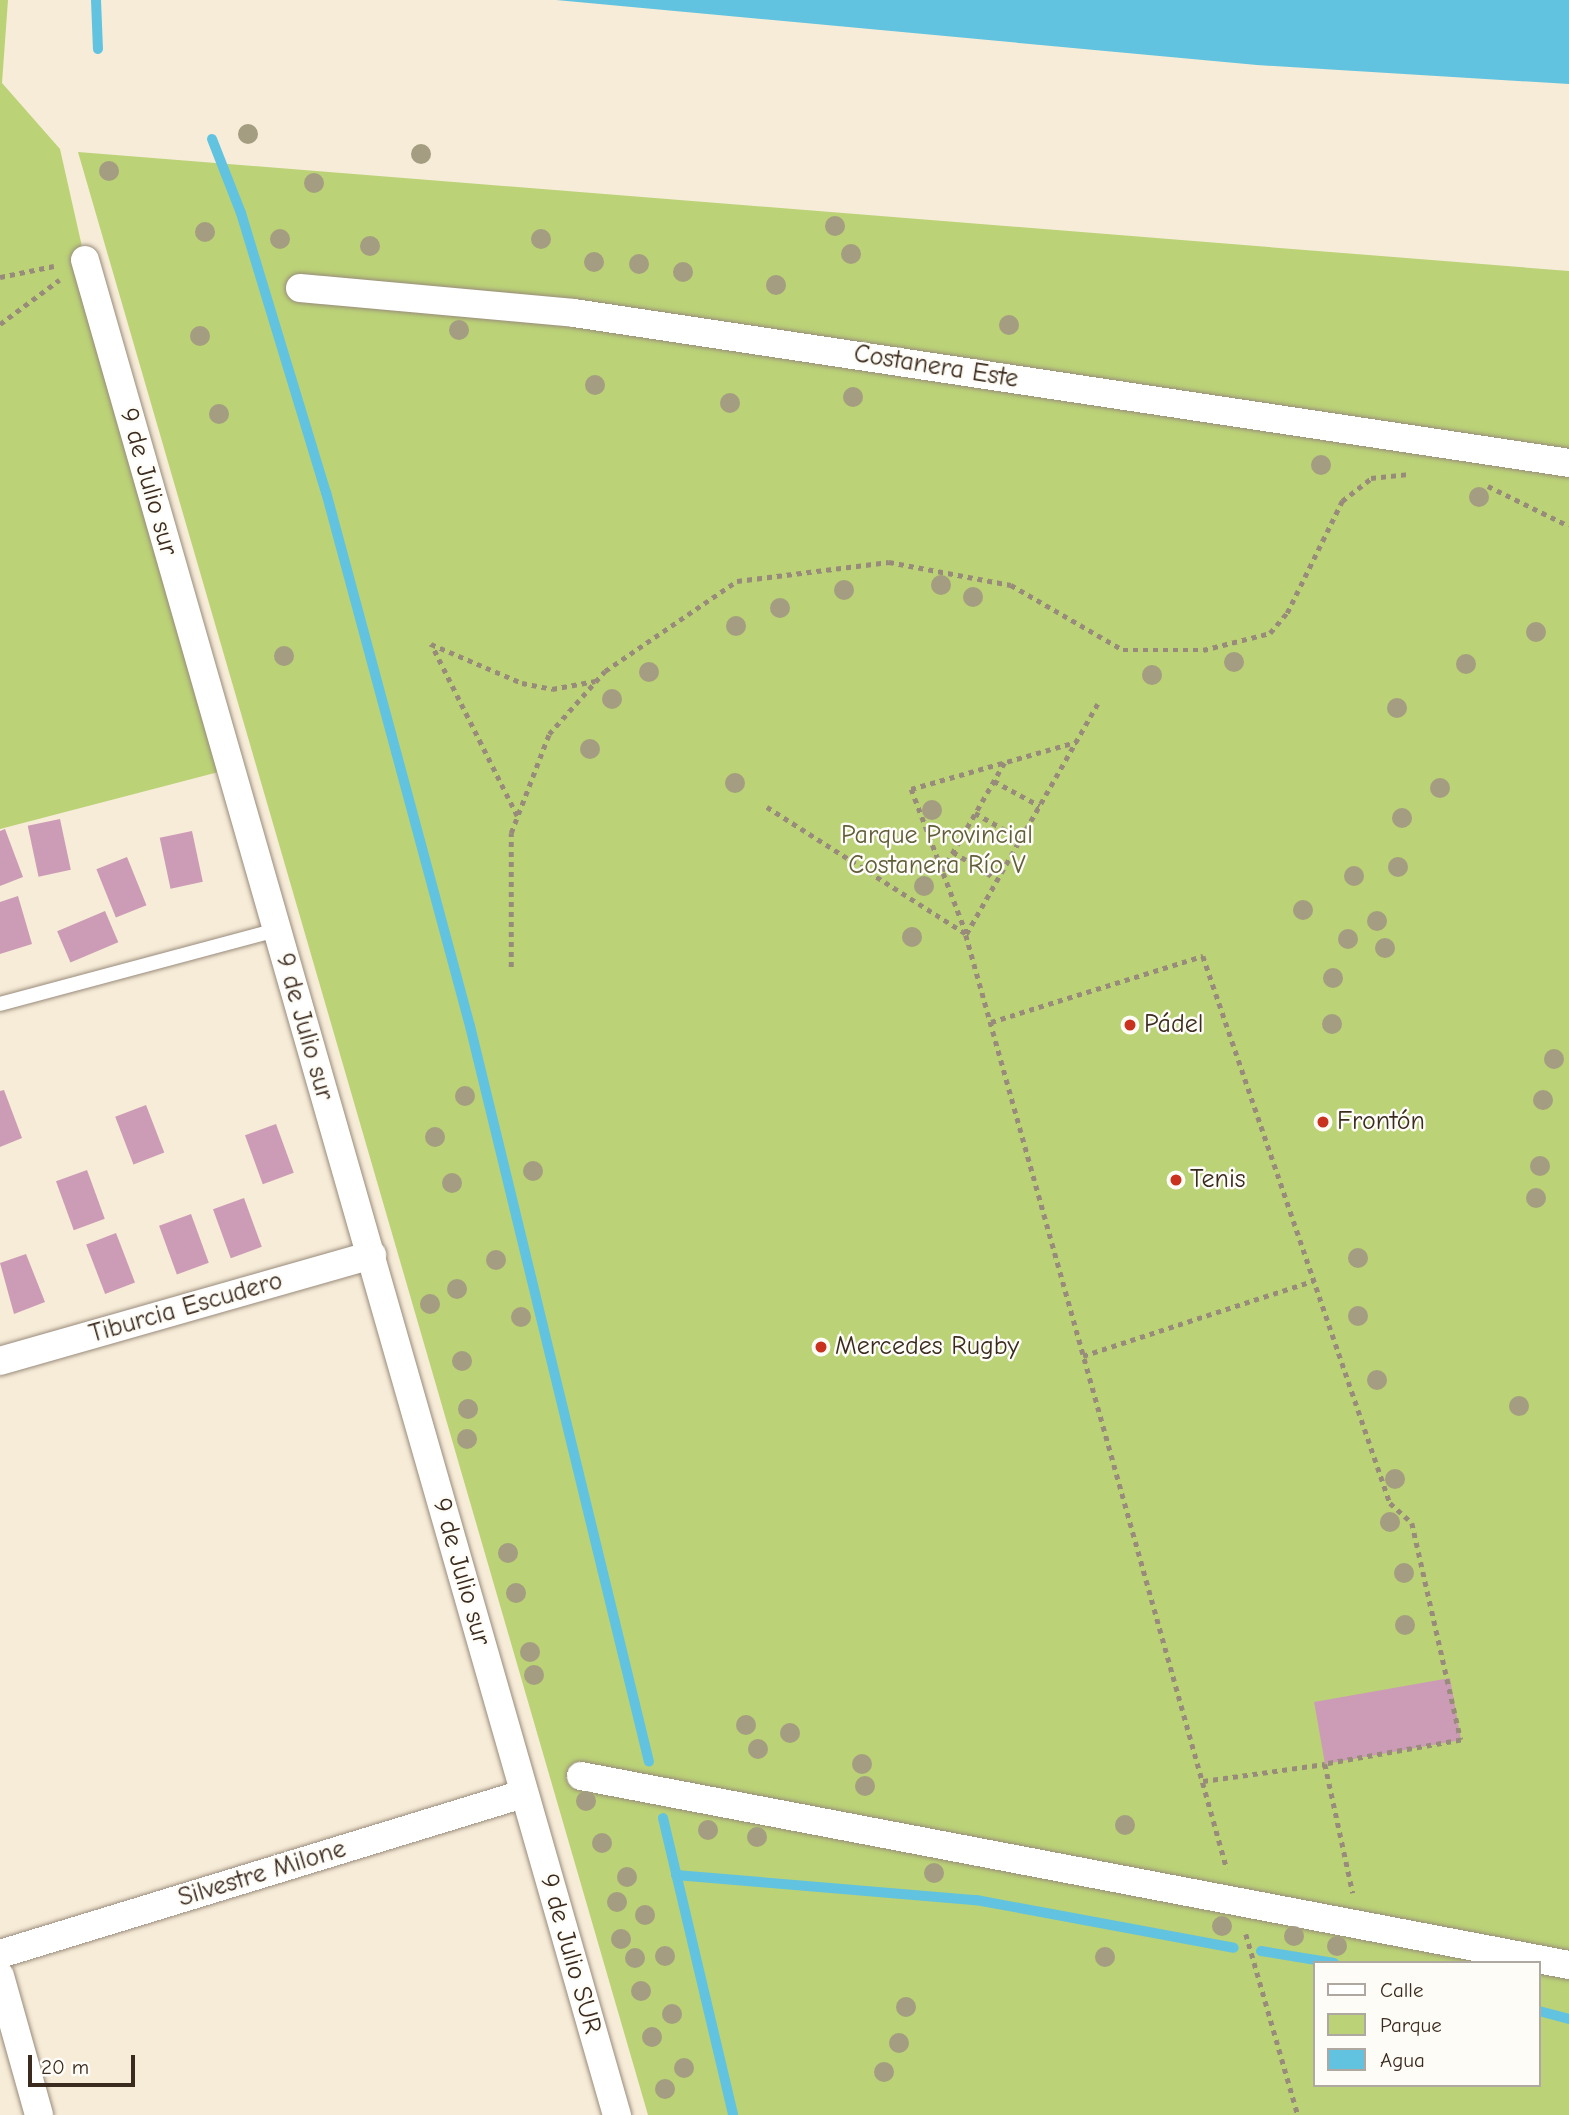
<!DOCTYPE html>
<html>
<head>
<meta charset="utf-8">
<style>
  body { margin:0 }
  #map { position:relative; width:1569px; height:2115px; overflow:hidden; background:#f7ecd8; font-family:"Comic Neue",sans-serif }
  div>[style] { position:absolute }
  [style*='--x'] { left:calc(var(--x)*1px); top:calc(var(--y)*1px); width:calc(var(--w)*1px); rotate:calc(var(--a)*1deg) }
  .green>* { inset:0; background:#bbd277 }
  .water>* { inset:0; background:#61c3df }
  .stream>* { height:10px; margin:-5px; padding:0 5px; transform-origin:5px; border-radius:5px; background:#61c3df }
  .building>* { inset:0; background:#cc9cb6; transform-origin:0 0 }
  .path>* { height:4.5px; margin-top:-2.25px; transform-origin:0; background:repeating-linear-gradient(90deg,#998b7b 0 5px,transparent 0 10px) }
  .roads { filter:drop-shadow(0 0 2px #998b7b) drop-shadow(0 0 2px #998b7b) }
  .lane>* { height:14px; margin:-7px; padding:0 7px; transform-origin:7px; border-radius:7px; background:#fff }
  .street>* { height:28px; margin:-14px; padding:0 14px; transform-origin:14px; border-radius:14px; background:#fff }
  .trees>* { width:20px; height:20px; margin:-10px; border-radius:50%; background:#a49d81 }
  .dots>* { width:19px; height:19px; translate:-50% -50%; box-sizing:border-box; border:4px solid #fdfcf7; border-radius:50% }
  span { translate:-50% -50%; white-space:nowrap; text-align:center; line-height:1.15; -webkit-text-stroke:5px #fdfcf7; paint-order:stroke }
  .street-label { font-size:26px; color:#3b2a1e }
  .park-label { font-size:26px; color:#615c39 }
  .poi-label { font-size:26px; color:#3b2a1e }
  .left { translate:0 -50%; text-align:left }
  .legend { position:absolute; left:1313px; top:1961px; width:228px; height:126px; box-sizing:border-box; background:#fdfcf7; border:2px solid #afa8a0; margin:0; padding:9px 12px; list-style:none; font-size:21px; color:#3b2a1e }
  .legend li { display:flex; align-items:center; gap:14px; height:35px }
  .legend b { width:35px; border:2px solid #afa8a0 }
  .scale { position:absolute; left:28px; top:2055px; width:107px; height:32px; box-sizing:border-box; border:4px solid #3b2a1e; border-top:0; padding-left:9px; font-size:21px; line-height:24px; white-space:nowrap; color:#3b2a1e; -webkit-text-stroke:5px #fdfcf7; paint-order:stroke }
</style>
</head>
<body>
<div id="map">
  <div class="green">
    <div style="clip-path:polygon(0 0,8px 0,2px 83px,60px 149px,85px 260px,230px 769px,0 829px)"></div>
    <div style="clip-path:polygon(evenodd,78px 152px,1569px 271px,1569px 2115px,648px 2115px,78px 152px,1315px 1963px,1539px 1963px,1539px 2085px,1315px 2085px,1315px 1963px)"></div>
  </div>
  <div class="water">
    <div style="clip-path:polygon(556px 0,1569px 0,1569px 84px,1257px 65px)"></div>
  </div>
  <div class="stream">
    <div style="--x:96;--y:0;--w:49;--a:87.7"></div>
    <div style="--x:212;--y:139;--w:79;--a:68.6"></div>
    <div style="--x:241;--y:213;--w:292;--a:73.1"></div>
    <div style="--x:326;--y:492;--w:553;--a:74.91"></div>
    <div style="--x:470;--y:1026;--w:757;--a:76.33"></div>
    <div style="--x:663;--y:1818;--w:305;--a:76.7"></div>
    <div style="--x:676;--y:1875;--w:301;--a:4.8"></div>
    <div style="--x:976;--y:1900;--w:262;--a:10.5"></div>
    <div style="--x:1261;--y:1951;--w:74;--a:9.3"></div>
    <div style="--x:1539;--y:2011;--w:31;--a:15"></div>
  </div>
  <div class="building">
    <div style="left:60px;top:819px;width:52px;height:33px;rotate:78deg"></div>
    <div style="clip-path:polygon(5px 829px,23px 877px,0 886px,0 831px)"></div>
    <div style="left:192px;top:831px;width:52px;height:33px;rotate:78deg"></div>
    <div style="left:127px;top:857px;width:52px;height:33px;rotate:68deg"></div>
    <div style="clip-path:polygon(18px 896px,32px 944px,0 954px,0 902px)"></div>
    <div style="left:105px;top:911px;width:34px;height:52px;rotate:67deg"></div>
    <div style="clip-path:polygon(4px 1090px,22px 1138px,0 1147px,0 1091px)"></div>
    <div style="left:146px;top:1105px;width:51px;height:33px;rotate:69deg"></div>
    <div style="left:276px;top:1124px;width:52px;height:33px;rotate:70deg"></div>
    <div style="left:87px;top:1170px;width:52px;height:33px;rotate:70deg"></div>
    <div style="left:244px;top:1198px;width:52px;height:33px;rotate:70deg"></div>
    <div style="left:191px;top:1214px;width:52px;height:34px;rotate:70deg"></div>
    <div style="left:116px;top:1233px;width:53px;height:32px;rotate:69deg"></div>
    <div style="clip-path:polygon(26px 1254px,45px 1302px,14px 1314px,0 1263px)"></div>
    <div style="left:1450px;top:1678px;width:63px;height:138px;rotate:80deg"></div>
  </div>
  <div class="path">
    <div style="--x:0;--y:277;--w:55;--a:-11.5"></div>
    <div style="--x:0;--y:324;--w:74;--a:-36.7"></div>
    <div style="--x:1488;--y:486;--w:90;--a:26.3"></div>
    <div style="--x:1098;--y:704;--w:266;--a:119.7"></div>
    <div style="--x:966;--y:935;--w:970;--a:74.39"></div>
    <div style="--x:994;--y:781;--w:52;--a:28.5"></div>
    <div style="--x:767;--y:807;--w:236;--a:32.5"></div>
    <div style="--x:975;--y:813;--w:53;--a:29.5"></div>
    <div style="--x:517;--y:816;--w:192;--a:-116.6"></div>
    <div style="--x:431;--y:644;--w:99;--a:23.2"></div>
    <div style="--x:522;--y:683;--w:31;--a:11"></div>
    <div style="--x:552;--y:689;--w:44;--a:-10.5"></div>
    <div style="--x:953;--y:852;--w:53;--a:31.9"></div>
    <div style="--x:942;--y:871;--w:125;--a:-60.1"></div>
    <div style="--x:966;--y:934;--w:155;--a:-110.8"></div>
    <div style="--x:911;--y:789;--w:172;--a:-15.9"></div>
    <div style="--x:511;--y:967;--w:134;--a:-90"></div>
    <div style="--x:511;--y:833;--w:106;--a:-69"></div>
    <div style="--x:549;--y:734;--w:84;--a:-48.4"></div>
    <div style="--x:605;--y:671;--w:160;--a:-34.3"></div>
    <div style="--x:737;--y:581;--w:153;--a:-7.1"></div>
    <div style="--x:889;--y:562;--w:124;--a:10.7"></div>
    <div style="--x:1011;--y:585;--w:129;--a:30.1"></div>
    <div style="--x:1123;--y:650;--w:80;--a:0"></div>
    <div style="--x:1203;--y:650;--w:69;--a:-14.2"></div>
    <div style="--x:1270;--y:633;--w:26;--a:-50"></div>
    <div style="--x:1287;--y:613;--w:125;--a:-63.8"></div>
    <div style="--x:1342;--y:501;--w:37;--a:-38"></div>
    <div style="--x:1371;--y:478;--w:37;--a:-6"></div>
    <div style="--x:991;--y:1022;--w:222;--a:-17.3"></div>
    <div style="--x:1203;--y:956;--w:578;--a:71.13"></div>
    <div style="--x:1390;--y:1503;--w:30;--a:42"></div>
    <div style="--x:1412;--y:1523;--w:222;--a:77.3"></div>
    <div style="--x:1461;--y:1740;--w:138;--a:170"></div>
    <div style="--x:1083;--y:1356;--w:242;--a:-18.1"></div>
    <div style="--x:1203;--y:1781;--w:123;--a:-7.9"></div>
    <div style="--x:1325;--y:1764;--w:132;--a:77.8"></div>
    <div style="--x:1246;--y:1934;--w:188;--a:74"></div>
  </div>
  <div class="roads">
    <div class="lane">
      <div style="--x:0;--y:1004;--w:286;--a:-15"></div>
    </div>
    <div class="street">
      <div style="--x:85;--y:260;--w:1930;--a:74"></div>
      <div style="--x:300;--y:288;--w:275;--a:5.2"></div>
      <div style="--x:574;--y:313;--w:1006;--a:8.57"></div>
      <div style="--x:0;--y:1361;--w:387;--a:-15.9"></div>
      <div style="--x:581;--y:1776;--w:1006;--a:10.83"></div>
      <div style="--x:0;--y:1954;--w:547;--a:-17.01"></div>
      <div style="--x:0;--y:1976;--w:144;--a:74.3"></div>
    </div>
  </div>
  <div class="trees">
    <div style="left:248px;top:134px"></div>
    <div style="left:421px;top:154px"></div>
    <div style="left:109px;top:171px"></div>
    <div style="left:314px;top:183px"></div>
    <div style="left:835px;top:226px"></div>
    <div style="left:205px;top:232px"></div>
    <div style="left:280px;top:239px"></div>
    <div style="left:541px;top:239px"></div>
    <div style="left:370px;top:246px"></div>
    <div style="left:851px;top:254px"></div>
    <div style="left:594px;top:262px"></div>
    <div style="left:639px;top:264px"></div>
    <div style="left:683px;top:272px"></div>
    <div style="left:776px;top:285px"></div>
    <div style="left:1009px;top:325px"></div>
    <div style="left:459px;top:330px"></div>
    <div style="left:200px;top:336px"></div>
    <div style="left:595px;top:385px"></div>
    <div style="left:853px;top:397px"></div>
    <div style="left:730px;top:403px"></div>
    <div style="left:219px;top:414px"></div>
    <div style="left:1321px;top:465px"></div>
    <div style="left:1479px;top:497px"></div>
    <div style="left:941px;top:585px"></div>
    <div style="left:844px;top:590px"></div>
    <div style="left:973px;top:597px"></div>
    <div style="left:780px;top:608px"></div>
    <div style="left:736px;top:626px"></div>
    <div style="left:1536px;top:632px"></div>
    <div style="left:284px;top:656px"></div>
    <div style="left:1234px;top:662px"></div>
    <div style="left:1466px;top:664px"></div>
    <div style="left:649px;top:672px"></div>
    <div style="left:1152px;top:675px"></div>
    <div style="left:612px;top:699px"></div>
    <div style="left:1397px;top:708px"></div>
    <div style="left:590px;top:749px"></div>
    <div style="left:735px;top:783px"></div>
    <div style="left:1440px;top:788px"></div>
    <div style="left:932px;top:810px"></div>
    <div style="left:1402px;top:818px"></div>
    <div style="left:1398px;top:867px"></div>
    <div style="left:1354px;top:876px"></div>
    <div style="left:924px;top:886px"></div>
    <div style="left:1303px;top:910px"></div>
    <div style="left:1377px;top:921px"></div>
    <div style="left:912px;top:937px"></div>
    <div style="left:1348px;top:939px"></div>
    <div style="left:1385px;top:948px"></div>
    <div style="left:1333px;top:978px"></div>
    <div style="left:1332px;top:1024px"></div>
    <div style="left:1554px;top:1059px"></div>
    <div style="left:465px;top:1096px"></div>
    <div style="left:1543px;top:1100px"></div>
    <div style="left:435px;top:1137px"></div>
    <div style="left:1540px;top:1166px"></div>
    <div style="left:533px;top:1171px"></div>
    <div style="left:452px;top:1183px"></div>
    <div style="left:1536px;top:1198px"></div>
    <div style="left:1358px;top:1258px"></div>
    <div style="left:496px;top:1260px"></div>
    <div style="left:457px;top:1289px"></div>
    <div style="left:430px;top:1304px"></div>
    <div style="left:1358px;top:1316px"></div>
    <div style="left:521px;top:1317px"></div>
    <div style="left:462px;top:1361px"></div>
    <div style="left:1377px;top:1380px"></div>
    <div style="left:1519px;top:1406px"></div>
    <div style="left:468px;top:1409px"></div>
    <div style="left:467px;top:1439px"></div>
    <div style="left:1395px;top:1479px"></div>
    <div style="left:1390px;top:1522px"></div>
    <div style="left:508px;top:1553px"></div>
    <div style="left:1404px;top:1573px"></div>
    <div style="left:516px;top:1593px"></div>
    <div style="left:1405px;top:1625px"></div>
    <div style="left:530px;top:1652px"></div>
    <div style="left:534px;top:1675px"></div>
    <div style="left:746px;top:1725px"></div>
    <div style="left:790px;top:1733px"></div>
    <div style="left:758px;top:1749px"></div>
    <div style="left:862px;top:1764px"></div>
    <div style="left:865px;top:1786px"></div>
    <div style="left:586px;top:1801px"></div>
    <div style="left:1125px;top:1825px"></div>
    <div style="left:708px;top:1830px"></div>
    <div style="left:757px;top:1837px"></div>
    <div style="left:602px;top:1843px"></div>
    <div style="left:934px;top:1873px"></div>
    <div style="left:627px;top:1877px"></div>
    <div style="left:617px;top:1902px"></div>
    <div style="left:645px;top:1915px"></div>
    <div style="left:1222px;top:1926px"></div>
    <div style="left:1294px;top:1936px"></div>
    <div style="left:621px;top:1939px"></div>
    <div style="left:1337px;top:1946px"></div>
    <div style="left:665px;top:1956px"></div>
    <div style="left:1105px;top:1957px"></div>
    <div style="left:635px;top:1958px"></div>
    <div style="left:641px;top:1991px"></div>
    <div style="left:906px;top:2007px"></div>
    <div style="left:672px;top:2014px"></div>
    <div style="left:652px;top:2037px"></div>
    <div style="left:899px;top:2043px"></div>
    <div style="left:684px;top:2068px"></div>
    <div style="left:884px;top:2072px"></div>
    <div style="left:665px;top:2089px"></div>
  </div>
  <div class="dots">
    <div style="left:1130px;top:1025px;background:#c8321e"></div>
    <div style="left:1323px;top:1122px;background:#c8321e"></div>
    <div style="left:1176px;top:1180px;background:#c8321e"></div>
    <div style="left:821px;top:1347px;background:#c8321e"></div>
  </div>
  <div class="street-label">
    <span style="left:936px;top:367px;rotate:9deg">Costanera Este</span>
    <span style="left:148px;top:482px;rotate:74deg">9 de Julio sur</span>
    <span style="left:304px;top:1027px;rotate:74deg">9 de Julio sur</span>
    <span style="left:186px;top:1308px;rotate:-16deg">Tiburcia Escudero</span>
    <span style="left:461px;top:1572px;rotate:74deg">9 de Julio sur</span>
    <span style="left:262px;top:1874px;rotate:-17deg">Silvestre Milone</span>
    <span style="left:570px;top:1954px;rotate:74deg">9 de Julio SUR</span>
  </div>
  <div class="park-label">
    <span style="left:937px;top:851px">Parque Provincial<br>Costanera Río V</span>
  </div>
  <div class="poi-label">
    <span class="left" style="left:1144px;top:1025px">Pádel</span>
    <span class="left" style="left:1337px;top:1122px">Frontón</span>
    <span class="left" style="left:1190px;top:1180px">Tenis</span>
    <span class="left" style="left:835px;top:1347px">Mercedes Rugby</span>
  </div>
  <ul class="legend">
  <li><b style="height:9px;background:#fff"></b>Calle</li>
  <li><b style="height:19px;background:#bbd277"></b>Parque</li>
  <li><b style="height:19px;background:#61c3df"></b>Agua</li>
  </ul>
  <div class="scale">20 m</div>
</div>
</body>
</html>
